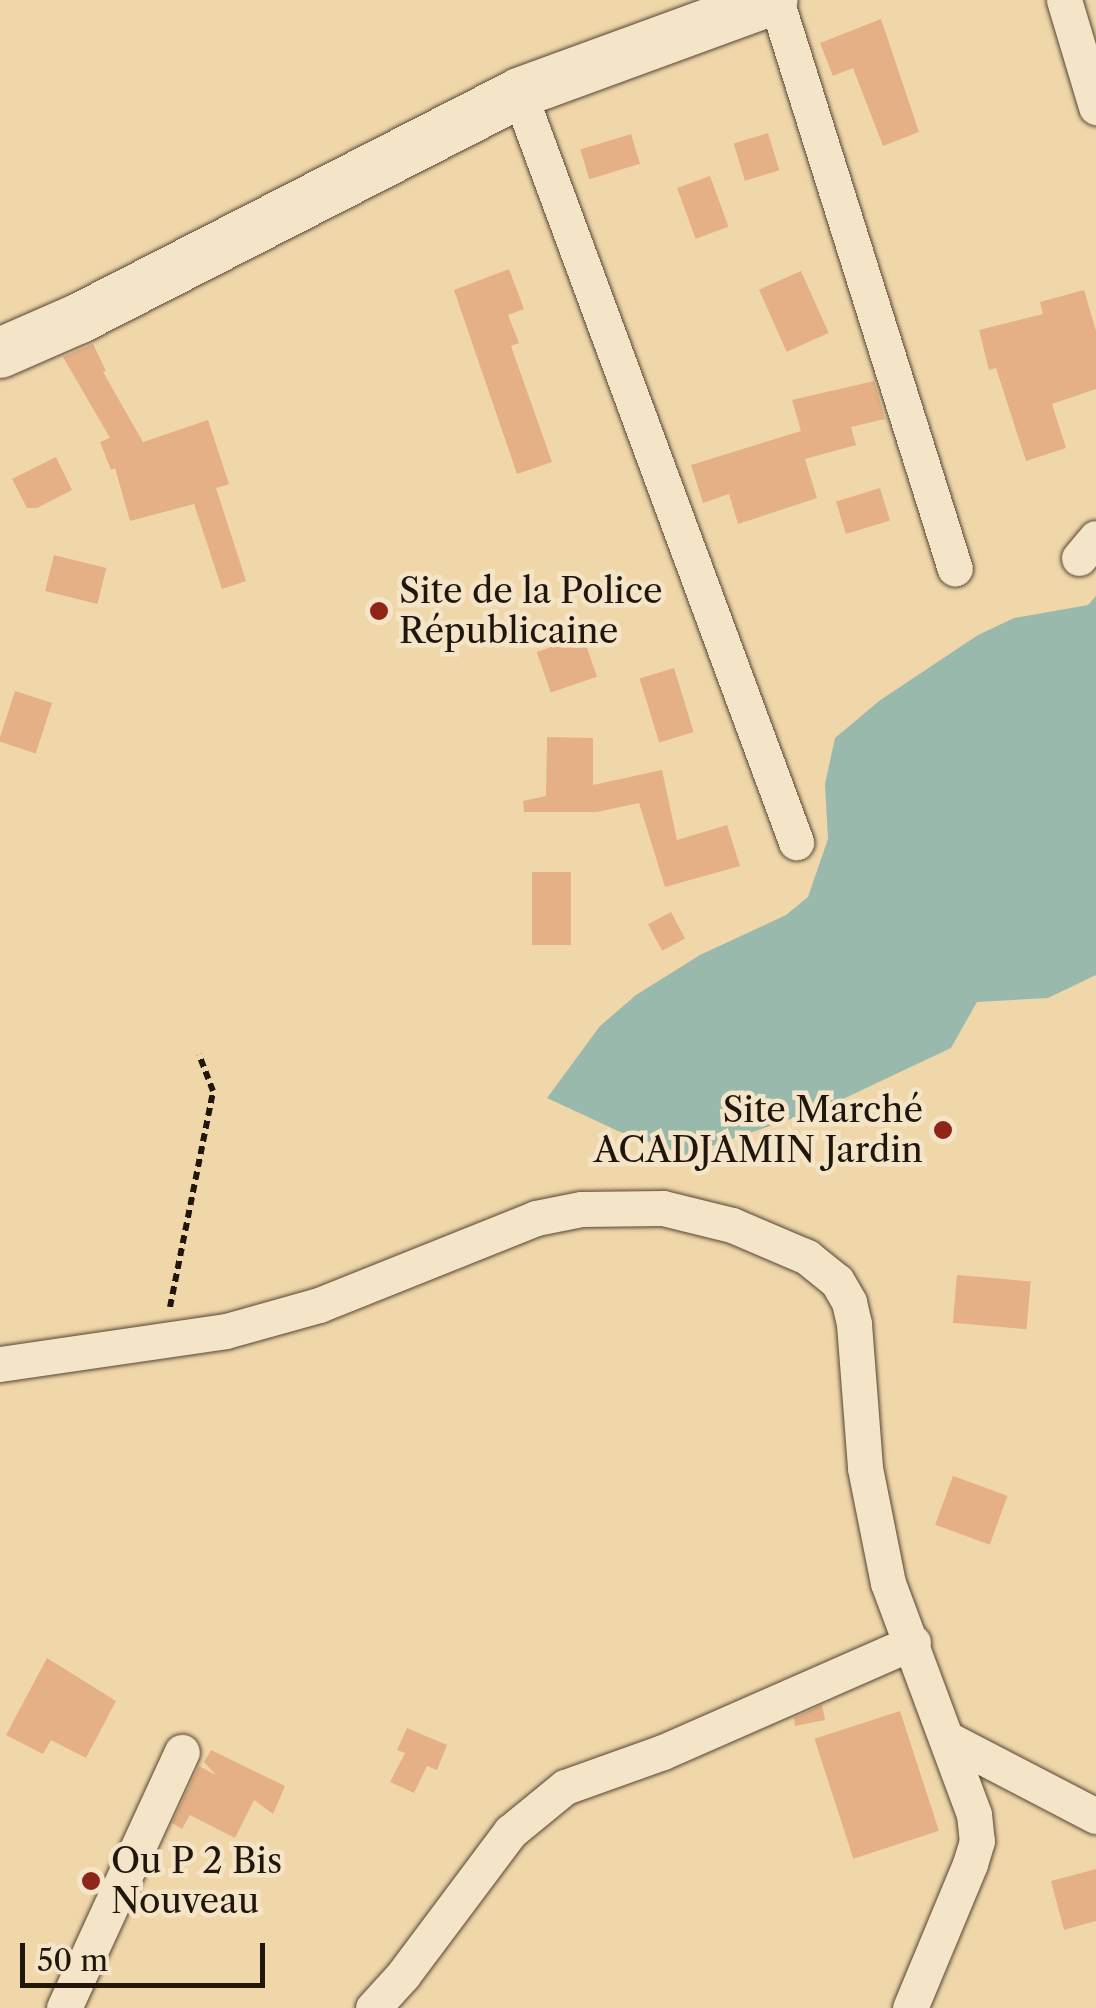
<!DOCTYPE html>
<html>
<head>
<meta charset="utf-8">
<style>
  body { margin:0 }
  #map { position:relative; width:1096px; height:2008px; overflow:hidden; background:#f0d7aa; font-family:"Libre Caslon Text",serif }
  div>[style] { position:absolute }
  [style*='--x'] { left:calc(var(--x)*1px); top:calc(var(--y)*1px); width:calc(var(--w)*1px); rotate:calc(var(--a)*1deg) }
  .water>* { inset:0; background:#9ab9ad }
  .building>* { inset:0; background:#e5b085; transform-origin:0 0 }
  .path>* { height:6px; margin-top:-3px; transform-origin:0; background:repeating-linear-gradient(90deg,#21160c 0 8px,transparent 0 13px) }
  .roads { filter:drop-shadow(0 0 2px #554634) drop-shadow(0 0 2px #554634) }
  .street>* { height:35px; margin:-17.5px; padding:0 17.5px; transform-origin:17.5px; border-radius:17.5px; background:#f5e5c8 }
  .secondary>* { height:50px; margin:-25px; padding:0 25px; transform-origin:25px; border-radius:25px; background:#f5e5c8 }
  .dots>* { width:28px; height:28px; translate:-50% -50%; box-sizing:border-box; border:5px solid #f5e5c8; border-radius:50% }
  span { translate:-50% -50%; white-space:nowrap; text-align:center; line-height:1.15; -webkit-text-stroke:9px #f5e5c8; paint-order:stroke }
  .poi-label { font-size:35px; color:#21160c }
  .left { translate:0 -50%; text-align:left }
  .right { translate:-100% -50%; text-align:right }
  .scale { position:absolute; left:20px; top:1943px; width:245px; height:45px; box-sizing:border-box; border:5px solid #21160c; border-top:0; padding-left:12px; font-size:30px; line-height:35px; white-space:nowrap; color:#21160c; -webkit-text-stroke:8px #f5e5c8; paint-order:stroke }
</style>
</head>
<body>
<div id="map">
  <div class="water">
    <div style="clip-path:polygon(1096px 596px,1096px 975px,1048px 998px,977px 1002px,951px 1048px,828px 1106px,686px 1155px,618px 1131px,547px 1098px,600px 1026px,636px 995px,700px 955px,786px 915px,808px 897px,828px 839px,825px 784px,835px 738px,879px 701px,978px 635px,1014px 618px,1088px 605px)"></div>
  </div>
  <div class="building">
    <div style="clip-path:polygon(881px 19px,919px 132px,883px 146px,853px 68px,833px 76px,820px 43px)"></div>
    <div style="left:768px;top:133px;width:39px;height:36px;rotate:73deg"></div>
    <div style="left:631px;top:134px;width:31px;height:53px;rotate:73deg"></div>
    <div style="left:710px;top:176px;width:54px;height:35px;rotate:70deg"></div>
    <div style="clip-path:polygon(509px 269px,524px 309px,508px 315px,519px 343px,511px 346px,552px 462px,517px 474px,454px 290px)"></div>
    <div style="left:801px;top:271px;width:68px;height:46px;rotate:66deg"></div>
    <div style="clip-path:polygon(1084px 290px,1096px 331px,1096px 389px,1052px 404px,1066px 448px,1026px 461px,996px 368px,989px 370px,979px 330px,1043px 314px,1040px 302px)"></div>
    <div style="clip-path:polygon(93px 344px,106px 371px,103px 372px,143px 442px,208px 420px,229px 484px,216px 488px,246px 581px,222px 589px,194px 504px,130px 521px,115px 468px,111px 470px,100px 442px,110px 438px,63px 357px)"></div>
    <div style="clip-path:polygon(874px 381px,885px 419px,851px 427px,856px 445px,805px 459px,817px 498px,738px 524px,729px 494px,703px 503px,691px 465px,801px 431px,792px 400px)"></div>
    <div style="clip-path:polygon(56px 457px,72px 490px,37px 508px,27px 508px,12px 479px)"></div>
    <div style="left:880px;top:488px;width:34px;height:46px;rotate:73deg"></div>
    <div style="left:54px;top:555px;width:54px;height:37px;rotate:14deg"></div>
    <div style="left:583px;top:636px;width:43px;height:49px;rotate:71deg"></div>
    <div style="left:674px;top:668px;width:67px;height:36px;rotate:73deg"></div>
    <div style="left:15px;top:691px;width:39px;height:53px;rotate:18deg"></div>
    <div style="clip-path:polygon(547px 737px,593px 738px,593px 785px,662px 770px,677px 840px,727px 825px,740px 866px,665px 887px,639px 803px,597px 812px,524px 812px,523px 801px,546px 796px)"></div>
    <div style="left:532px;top:872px;width:39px;height:73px"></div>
    <div style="left:671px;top:912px;width:30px;height:26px;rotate:62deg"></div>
    <div style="left:957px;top:1275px;width:74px;height:48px;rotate:5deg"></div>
    <div style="left:953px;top:1476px;width:58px;height:52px;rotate:20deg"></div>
    <div style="clip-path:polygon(47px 1658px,116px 1701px,86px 1758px,51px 1740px,43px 1754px,6px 1735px)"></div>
    <div style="clip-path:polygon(822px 1705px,825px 1720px,795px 1726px,794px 1718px)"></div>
    <div style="left:900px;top:1711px;width:126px;height:90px;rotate:72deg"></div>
    <div style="clip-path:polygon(407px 1728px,447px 1745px,437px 1770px,427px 1766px,414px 1793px,390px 1782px,405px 1753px,397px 1750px)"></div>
    <div style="clip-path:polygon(211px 1750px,285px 1786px,273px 1814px,254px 1800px,235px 1838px,190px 1815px,182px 1829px,172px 1823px,199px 1766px,216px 1775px,204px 1762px)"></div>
    <div style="clip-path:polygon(1096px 1869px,1096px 1921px,1064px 1930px,1051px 1881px)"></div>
  </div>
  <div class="path">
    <div style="--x:170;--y:1307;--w:220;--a:-78.7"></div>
    <div style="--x:213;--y:1091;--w:39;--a:-111"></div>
  </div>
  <div class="roads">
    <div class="street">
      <div style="--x:776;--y:0;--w:596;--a:72.54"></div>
      <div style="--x:1064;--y:0;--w:112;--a:73.3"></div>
      <div style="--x:519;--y:93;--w:799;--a:69.7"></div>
      <div style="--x:1079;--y:558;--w:26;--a:-50"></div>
      <div style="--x:0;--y:1364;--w:228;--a:-8.3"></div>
      <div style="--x:226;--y:1331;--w:97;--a:-15.6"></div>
      <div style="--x:319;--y:1305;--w:234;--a:-21.8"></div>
      <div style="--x:536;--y:1218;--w:46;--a:-11.3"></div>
      <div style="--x:581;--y:1209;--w:82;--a:-0.7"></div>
      <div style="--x:663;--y:1208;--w:71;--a:13.8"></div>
      <div style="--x:732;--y:1225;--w:82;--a:23.1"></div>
      <div style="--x:807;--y:1257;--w:38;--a:39"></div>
      <div style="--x:837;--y:1281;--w:24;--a:60"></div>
      <div style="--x:849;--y:1302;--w:23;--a:77"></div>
      <div style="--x:854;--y:1324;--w:144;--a:85.6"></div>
      <div style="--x:865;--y:1468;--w:117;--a:78.7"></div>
      <div style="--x:888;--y:1583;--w:246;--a:69.6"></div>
      <div style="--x:974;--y:1814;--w:27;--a:84"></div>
      <div style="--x:977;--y:1841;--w:24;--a:107"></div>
      <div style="--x:970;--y:1864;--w:156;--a:112.6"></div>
      <div style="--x:946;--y:1738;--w:169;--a:27.5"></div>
      <div style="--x:64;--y:2008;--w:282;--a:-65.3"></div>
      <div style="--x:373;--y:2008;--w:45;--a:-47.7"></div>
      <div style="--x:403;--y:1975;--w:179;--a:-53.2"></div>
      <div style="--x:510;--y:1832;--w:71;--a:-39.3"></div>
      <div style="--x:565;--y:1787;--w:104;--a:-19.7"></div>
      <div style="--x:663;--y:1752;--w:273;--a:-23.7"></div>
    </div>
    <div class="secondary">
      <div style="--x:0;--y:353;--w:85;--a:-23.6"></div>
      <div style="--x:78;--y:319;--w:496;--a:-27.1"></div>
      <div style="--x:519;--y:93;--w:270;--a:-20.1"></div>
    </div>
  </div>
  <div class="dots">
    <div style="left:379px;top:611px;background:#8f2418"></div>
    <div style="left:943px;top:1130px;background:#8f2418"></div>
    <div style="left:91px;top:1881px;background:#8f2418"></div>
  </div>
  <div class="poi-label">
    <span class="left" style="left:399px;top:611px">Site de la Police<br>Républicaine</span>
    <span class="right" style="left:923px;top:1130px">Site Marché<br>ACADJAMIN Jardin</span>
    <span class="left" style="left:111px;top:1881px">Ou P 2 Bis<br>Nouveau</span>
  </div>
  <div class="scale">50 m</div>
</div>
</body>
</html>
